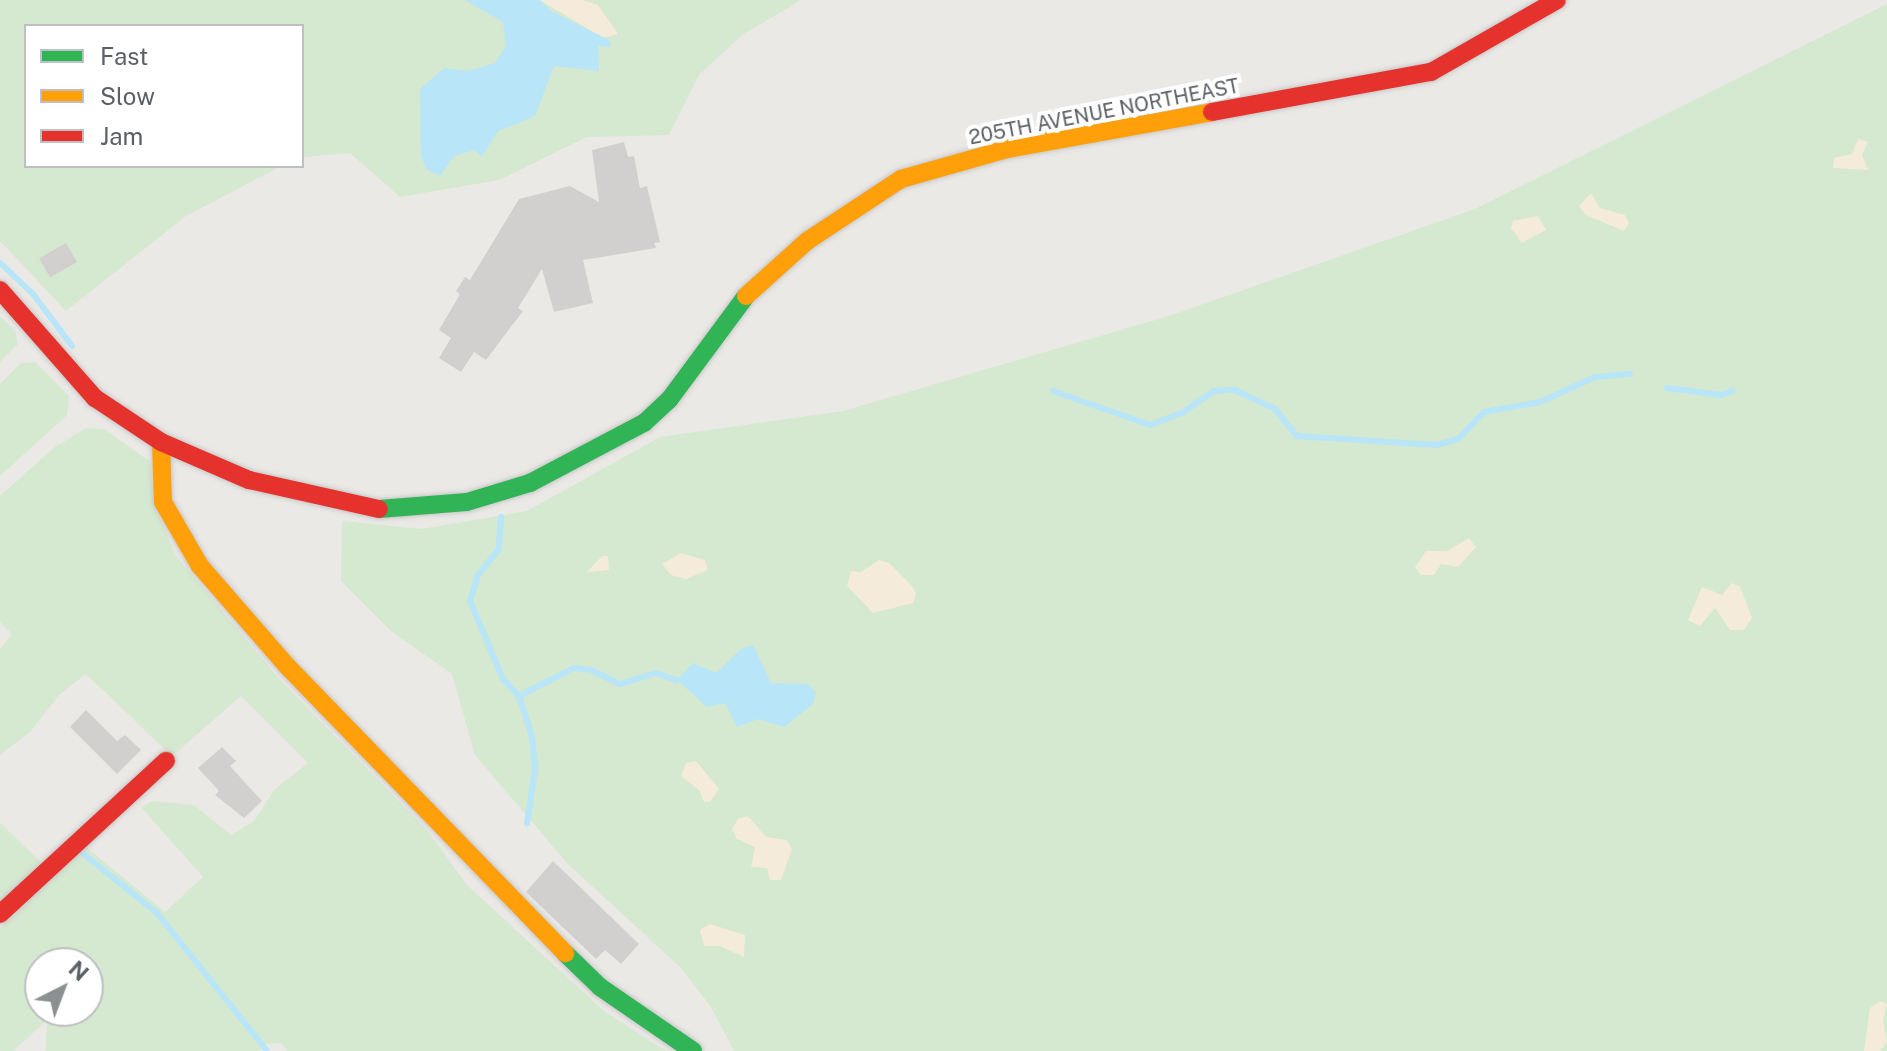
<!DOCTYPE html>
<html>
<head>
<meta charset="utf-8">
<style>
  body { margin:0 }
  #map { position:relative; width:1887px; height:1051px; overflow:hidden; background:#ebe9e6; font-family:"Public Sans",sans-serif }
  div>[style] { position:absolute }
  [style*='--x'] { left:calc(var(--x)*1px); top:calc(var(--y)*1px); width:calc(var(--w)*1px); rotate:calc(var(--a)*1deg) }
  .green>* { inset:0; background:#d5e8d0 }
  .sand>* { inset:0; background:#f4ebda }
  .water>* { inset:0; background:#b8e5f8 }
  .stream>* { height:6px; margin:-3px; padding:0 3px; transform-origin:3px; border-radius:3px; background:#b8e5f8 }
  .building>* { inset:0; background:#d2d0cf; transform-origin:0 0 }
  .roads { filter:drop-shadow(0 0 2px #c7c8c8) drop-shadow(0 0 2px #c7c8c8) }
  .fast>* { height:18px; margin:-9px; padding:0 9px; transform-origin:9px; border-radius:9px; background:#30b455 }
  .slow>* { height:18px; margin:-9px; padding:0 9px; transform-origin:9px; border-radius:9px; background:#ff9f0a }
  .jam>* { height:18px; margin:-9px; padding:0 9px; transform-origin:9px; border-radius:9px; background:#e5322d }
  span { translate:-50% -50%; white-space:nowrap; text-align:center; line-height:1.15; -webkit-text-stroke:8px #fff; paint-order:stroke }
  .street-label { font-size:20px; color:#5b6064 }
  .legend { position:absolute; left:24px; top:24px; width:280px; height:144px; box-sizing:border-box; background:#fff; border:2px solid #bdbfc1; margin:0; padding:10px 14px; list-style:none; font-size:24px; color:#5b6064 }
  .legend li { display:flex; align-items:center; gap:16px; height:40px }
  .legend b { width:40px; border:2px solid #bdbfc1 }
  .north { position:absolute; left:24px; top:947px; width:80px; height:80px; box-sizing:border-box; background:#fff; border:2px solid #bdbfc1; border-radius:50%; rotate:42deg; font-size:22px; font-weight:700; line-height:32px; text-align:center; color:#5b6064 }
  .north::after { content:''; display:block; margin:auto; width:28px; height:36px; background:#8d9092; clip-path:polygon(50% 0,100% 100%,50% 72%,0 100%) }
</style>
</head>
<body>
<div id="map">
  <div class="green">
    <div style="clip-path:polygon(0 0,801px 0,742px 35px,699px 75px,669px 135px,587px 137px,499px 180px,400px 197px,350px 153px,302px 157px,302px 26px,26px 26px,26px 166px,281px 166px,186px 216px,66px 311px,0 241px)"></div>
    <div style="clip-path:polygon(1887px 4px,1887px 1051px,734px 1051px,711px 1007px,681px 968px,567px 863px,475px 755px,452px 674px,391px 631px,341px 581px,342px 521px,421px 529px,527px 511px,660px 437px,843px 411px,1169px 316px,1475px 209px)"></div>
    <div style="clip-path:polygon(0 316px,15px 331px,18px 344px,0 362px)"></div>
    <div style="clip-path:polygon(35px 362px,69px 396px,67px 415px,0 476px,0 384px,21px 363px)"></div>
    <div style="clip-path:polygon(evenodd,86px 428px,104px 429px,149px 461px,157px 511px,176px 556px,281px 681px,426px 829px,468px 886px,604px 1011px,666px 1051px,288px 1051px,281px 1043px,266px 1044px,260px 1051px,46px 1051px,47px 1020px,13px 1051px,0 1051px,0 928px,86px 847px,165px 912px,203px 877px,141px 807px,153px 801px,194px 805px,231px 835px,254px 821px,275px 789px,308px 763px,241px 696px,172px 756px,86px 674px,59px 695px,31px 731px,0 755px,0 649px,12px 634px,0 622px,0 496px,55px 447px,86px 428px,40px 963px,88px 963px,88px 1011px,40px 1011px,40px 963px)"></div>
    <div style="clip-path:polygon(0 823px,45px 866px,0 908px)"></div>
  </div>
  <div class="sand">
    <div style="clip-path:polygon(540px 0,583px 0,598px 5px,618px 34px,603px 38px)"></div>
    <div style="clip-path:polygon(1858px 139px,1868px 142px,1862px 155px,1868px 170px,1833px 168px,1834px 158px,1852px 154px)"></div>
    <div style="clip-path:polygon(1591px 193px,1600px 208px,1625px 215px,1629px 223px,1624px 231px,1586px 215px,1579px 206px)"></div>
    <div style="clip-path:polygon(1538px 216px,1546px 230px,1522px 243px,1511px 228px,1513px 221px)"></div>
    <div style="clip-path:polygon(1469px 538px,1476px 547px,1458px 567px,1441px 564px,1434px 575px,1421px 575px,1415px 567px,1426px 551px,1447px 551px)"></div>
    <div style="clip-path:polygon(681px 553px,705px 560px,708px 570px,686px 579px,671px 575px,662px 564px)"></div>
    <div style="clip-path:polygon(602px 556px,608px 556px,609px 570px,587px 572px)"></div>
    <div style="clip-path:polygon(879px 560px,889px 563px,911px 585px,916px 593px,913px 603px,873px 613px,847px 586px,851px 571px,861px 572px)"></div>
    <div style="clip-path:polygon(1732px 583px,1740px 587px,1752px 618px,1744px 630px,1730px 630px,1715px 608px,1700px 626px,1688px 620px,1702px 587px,1722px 595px)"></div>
    <div style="clip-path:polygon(696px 761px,719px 789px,710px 802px,704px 802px,699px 790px,681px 776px,686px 763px)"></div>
    <div style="clip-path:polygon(748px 816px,766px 837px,787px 840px,792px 849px,781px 880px,770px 880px,767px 868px,751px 867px,755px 847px,737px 839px,732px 829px,738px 819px)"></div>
    <div style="clip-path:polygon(710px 924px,745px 935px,744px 957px,720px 946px,704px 946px,700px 930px)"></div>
    <div style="clip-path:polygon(1880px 1001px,1887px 1004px,1883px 1021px,1887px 1042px,1880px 1051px,1864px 1051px,1870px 1008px)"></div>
  </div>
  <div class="water">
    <div style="clip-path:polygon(465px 0,540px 0,551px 11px,609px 40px,611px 47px,598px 46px,599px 71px,554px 66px,535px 116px,498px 131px,481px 157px,474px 150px,454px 156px,440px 176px,426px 169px,421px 155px,420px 89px,444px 68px,468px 71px,495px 63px,506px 46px,503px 22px)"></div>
    <div style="clip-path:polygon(753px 645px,771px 683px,808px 684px,816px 693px,813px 704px,784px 727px,758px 719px,737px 727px,725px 703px,707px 707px,677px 680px,693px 663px,716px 673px,741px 649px)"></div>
  </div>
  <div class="stream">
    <div style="--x:0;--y:263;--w:45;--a:43.2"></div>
    <div style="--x:33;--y:294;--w:65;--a:53.1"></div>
    <div style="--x:1667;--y:388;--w:54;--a:7.4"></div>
    <div style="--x:1721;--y:395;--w:12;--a:-20"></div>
    <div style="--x:1053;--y:391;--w:103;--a:19.3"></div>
    <div style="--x:1150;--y:425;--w:34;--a:-21"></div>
    <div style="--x:1182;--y:413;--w:38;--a:-35"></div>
    <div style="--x:1213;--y:391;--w:22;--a:-3"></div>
    <div style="--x:1235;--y:390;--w:44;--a:25.4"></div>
    <div style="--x:1275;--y:409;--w:35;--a:51"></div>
    <div style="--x:1297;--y:436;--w:140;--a:3.7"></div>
    <div style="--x:1437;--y:445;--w:22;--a:-16"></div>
    <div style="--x:1458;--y:439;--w:37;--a:-46"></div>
    <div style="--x:1484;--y:412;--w:57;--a:-10.1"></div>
    <div style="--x:1540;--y:402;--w:60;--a:-24.4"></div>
    <div style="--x:1595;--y:377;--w:35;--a:-5"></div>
    <div style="--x:501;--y:517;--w:32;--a:94"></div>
    <div style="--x:499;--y:549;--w:33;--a:129"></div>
    <div style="--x:478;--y:575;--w:27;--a:107"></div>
    <div style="--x:470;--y:601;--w:85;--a:67.1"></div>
    <div style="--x:503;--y:679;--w:23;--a:47"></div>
    <div style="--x:519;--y:696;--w:42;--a:72"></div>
    <div style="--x:532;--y:736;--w:33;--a:85"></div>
    <div style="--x:535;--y:769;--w:55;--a:98.4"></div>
    <div style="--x:519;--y:696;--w:62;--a:-27"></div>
    <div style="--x:574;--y:668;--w:17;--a:7"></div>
    <div style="--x:591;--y:670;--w:32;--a:26"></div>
    <div style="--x:620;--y:684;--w:37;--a:-17"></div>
    <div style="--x:655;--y:673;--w:23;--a:18"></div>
    <div style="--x:81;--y:852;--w:97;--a:38.8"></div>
    <div style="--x:157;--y:913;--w:176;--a:51.4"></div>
  </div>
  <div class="building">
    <div style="clip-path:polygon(624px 142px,628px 157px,634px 156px,640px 188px,647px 186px,660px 242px,654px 243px,656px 248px,583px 260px,593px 303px,554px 312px,542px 269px,518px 308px,523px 311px,486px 360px,474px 352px,461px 372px,439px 358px,451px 338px,439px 330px,460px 294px,456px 291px,465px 277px,470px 280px,519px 199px,570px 186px,599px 202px,592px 150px)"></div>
    <div style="left:66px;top:243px;width:22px;height:31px;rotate:60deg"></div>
    <div style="clip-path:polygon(86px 710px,117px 741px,125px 735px,141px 750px,117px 774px,70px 727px)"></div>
    <div style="clip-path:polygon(222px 747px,236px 761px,230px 766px,262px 801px,244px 818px,215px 795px,219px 791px,198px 768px)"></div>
    <div style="clip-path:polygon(553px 861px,639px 944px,621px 964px,605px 950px,596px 959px,526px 892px)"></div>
  </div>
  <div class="roads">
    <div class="fast">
      <div style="--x:379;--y:509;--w:88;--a:-4.5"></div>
      <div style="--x:467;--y:502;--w:66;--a:-16.8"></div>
      <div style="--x:530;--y:483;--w:129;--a:-27.8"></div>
      <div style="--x:644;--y:423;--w:34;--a:-43"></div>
      <div style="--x:669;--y:400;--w:129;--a:-53.5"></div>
      <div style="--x:565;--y:953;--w:49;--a:44.2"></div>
      <div style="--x:600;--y:987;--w:113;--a:34.5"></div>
    </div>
    <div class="slow">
      <div style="--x:746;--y:296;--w:82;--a:-42"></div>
      <div style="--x:807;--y:241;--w:113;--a:-33.4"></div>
      <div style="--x:901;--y:179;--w:110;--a:-15.8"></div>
      <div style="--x:1007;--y:149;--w:208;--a:-10.2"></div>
      <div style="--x:161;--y:442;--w:60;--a:88.1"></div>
      <div style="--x:163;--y:502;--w:74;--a:60"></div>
      <div style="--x:200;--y:566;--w:133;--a:49"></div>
      <div style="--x:287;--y:666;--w:400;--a:45.9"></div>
    </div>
    <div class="jam">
      <div style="--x:1212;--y:112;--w:223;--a:-10.4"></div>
      <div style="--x:1431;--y:72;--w:145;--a:-29.7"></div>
      <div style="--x:0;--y:290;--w:144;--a:48.7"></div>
      <div style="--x:95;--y:398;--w:79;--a:33.7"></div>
      <div style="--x:161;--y:442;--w:96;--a:23.4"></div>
      <div style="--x:249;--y:480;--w:133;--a:12.6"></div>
      <div style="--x:0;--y:914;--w:226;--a:-42.7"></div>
    </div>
  </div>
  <div class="street-label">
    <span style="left:1104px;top:112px;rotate:-11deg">205TH AVENUE NORTHEAST</span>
  </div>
  <ul class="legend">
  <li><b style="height:10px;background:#30b455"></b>Fast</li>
  <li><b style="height:10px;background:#ff9f0a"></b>Slow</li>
  <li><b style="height:10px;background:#e5322d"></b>Jam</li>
  </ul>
  <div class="north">N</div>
</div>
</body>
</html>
